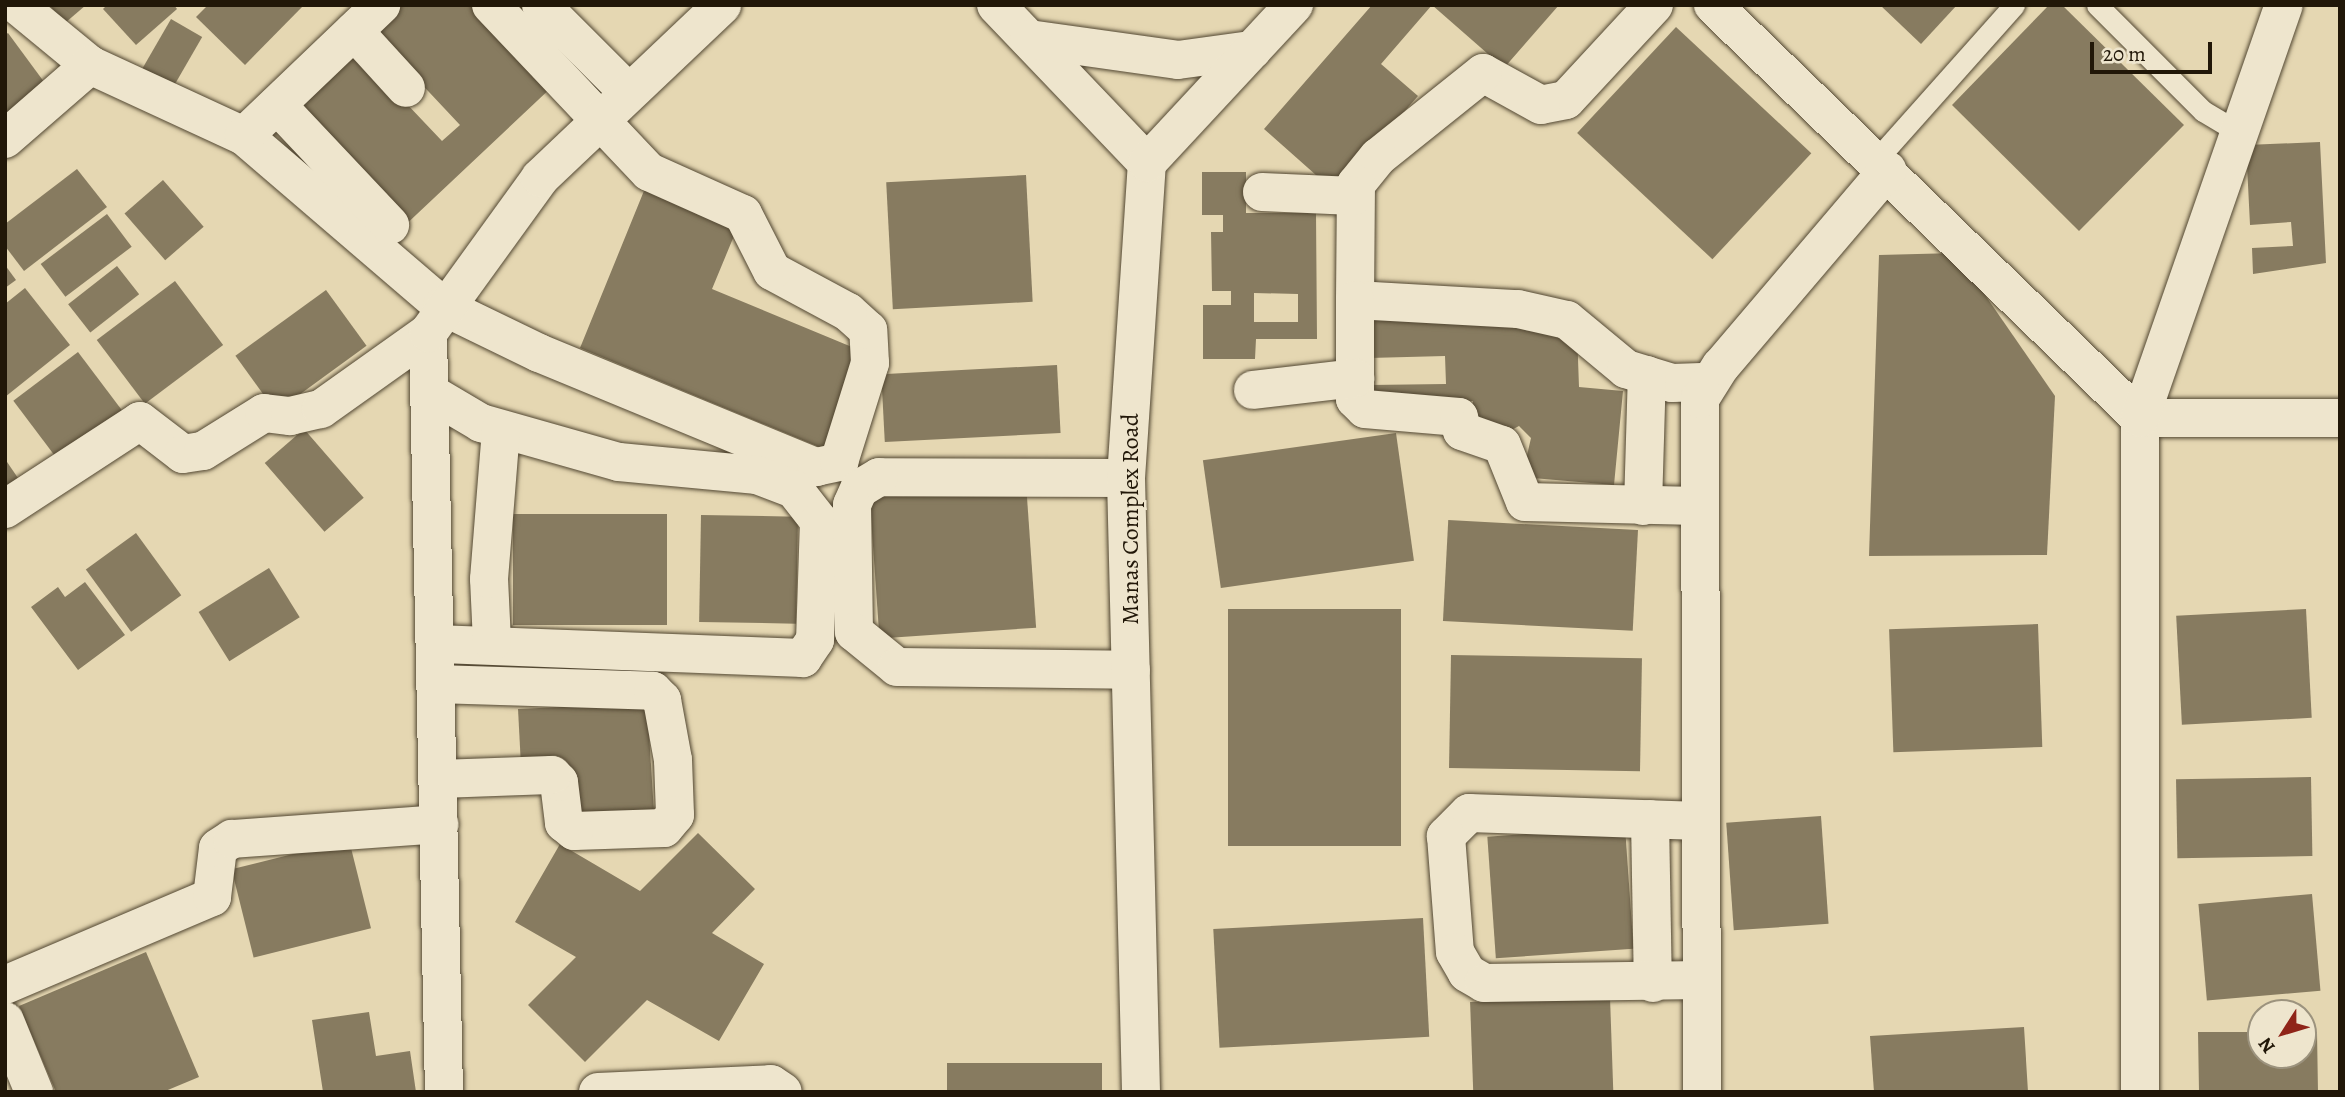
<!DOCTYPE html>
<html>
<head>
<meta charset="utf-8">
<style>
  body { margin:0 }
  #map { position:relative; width:2345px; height:1097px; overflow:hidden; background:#e5d7b2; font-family:Alegreya,serif }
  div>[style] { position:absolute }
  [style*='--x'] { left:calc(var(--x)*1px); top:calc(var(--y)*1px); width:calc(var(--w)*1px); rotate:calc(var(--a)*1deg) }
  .building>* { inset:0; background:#877b60; transform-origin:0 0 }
  .roads { filter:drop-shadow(0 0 2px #524732) drop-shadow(0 0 2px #524732) }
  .service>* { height:21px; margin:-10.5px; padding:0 10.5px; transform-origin:10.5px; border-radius:10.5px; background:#eee5cd }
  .minor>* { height:38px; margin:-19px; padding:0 19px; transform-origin:19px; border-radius:19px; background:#eee5cd }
  .tertiary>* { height:38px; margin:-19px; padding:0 19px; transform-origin:19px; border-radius:19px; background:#eee5cd }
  span { translate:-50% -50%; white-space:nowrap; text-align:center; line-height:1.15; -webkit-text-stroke:5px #eee5cd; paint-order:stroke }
  .street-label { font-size:24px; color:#211708 }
  .frame { position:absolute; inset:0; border:7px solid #211708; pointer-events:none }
  .north { position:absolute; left:2247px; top:999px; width:70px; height:70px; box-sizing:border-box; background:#eee5cd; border:2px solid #9c937e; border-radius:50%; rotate:233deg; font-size:19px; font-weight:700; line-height:28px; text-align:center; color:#211708 }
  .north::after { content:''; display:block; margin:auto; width:24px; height:32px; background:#8f2418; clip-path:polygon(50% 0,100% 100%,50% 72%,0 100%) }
  .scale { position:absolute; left:2090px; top:42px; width:122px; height:32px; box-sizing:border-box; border:4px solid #211708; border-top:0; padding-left:9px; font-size:21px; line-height:24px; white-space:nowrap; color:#211708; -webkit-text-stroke:5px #eee5cd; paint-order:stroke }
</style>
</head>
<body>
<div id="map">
  <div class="building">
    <div style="clip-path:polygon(49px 5px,86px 5px,65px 23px)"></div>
    <div style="clip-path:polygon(107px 5px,174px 5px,177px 9px,136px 45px,103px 9px)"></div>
    <div style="clip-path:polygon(208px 5px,304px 5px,245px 65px,196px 17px)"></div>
    <div style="clip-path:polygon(389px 5px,478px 5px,554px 85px,400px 230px,283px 106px,349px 43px,442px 141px,460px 125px,367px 26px)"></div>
    <div style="clip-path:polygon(1372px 5px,1559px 5px,1504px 68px,1432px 5px,1381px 64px,1418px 96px,1334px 191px,1264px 129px)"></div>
    <div style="clip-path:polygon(1880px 5px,1957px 5px,1921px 44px)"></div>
    <div style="clip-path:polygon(2049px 5px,2062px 5px,2184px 125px,2079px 231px,1952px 105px)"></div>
    <div style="left:171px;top:19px;width:36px;height:63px;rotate:30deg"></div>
    <div style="left:1676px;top:27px;width:185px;height:145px;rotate:43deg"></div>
    <div style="clip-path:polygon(8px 33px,50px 90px,5px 121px,5px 35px)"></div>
    <div style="clip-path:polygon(2320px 142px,2326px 263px,2253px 274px,2252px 248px,2293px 246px,2291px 222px,2250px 225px,2246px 145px)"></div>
    <div style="clip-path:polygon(77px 169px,107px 207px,24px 271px,5px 246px,5px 224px)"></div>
    <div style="clip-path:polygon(evenodd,1202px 172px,1246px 172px,1246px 213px,1316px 213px,1317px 339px,1256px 339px,1255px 359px,1203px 359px,1203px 305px,1231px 305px,1231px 291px,1212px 291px,1211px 232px,1223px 232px,1223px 215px,1202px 215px,1202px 172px,1254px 293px,1298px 294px,1298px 322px,1254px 322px,1254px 293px)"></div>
    <div style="left:1026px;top:175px;width:127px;height:140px;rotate:87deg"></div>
    <div style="left:163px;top:180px;width:62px;height:51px;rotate:49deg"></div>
    <div style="clip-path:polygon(648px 181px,741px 219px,712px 289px,864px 352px,824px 449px,580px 348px)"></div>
    <div style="left:107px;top:214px;width:41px;height:83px;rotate:53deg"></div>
    <div style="clip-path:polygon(1956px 253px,2055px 396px,2047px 555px,1869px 556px,1879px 255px)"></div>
    <div style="clip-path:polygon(5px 265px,16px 280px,5px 288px)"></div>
    <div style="left:117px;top:266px;width:36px;height:62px;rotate:52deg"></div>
    <div style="left:175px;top:281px;width:80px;height:98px;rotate:53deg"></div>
    <div style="clip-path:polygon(25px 288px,70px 345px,5px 397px,5px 304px)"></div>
    <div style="left:326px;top:290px;width:69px;height:112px;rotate:54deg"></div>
    <div style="clip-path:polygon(1369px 309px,1496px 309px,1527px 331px,1577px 331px,1579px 387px,1623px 391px,1614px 485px,1522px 477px,1531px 438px,1519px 426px,1504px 434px,1471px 432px,1473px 401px,1371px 403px,1370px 385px,1446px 384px,1445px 356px,1369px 358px)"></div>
    <div style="left:78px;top:352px;width:78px;height:81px;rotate:53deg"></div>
    <div style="left:1057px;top:365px;width:68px;height:176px;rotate:87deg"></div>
    <div style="left:304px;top:429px;width:91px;height:52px;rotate:49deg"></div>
    <div style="left:1396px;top:433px;width:129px;height:195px;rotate:82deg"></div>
    <div style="clip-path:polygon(5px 459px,20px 481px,5px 490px)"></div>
    <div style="left:1026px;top:483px;width:145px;height:157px;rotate:86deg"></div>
    <div style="left:513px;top:514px;width:154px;height:111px"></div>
    <div style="left:701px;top:515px;width:97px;height:107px;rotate:1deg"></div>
    <div style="left:1638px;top:530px;width:101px;height:190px;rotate:93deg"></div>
    <div style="left:136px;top:533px;width:77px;height:62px;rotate:54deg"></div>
    <div style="left:269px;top:568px;width:58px;height:83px;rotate:58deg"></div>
    <div style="clip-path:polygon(85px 582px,125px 635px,78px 670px,31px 607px,58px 587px,65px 597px)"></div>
    <div style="left:1228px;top:609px;width:173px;height:237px"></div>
    <div style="left:2306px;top:609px;width:109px;height:130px;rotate:87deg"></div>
    <div style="left:2038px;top:624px;width:123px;height:149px;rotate:88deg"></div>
    <div style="left:1451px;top:655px;width:191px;height:113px;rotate:1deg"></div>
    <div style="clip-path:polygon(647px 703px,654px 812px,569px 816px,521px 766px,518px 709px)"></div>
    <div style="left:2311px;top:777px;width:79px;height:135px;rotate:89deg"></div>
    <div style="left:1821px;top:816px;width:108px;height:95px;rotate:86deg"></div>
    <div style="left:1625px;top:827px;width:122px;height:138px;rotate:86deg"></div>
    <div style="clip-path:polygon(698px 833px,755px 889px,712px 933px,764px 964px,719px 1041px,647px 1000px,585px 1062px,528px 1005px,576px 957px,515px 922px,560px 844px,640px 891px)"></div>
    <div style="left:349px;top:840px;width:91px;height:121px;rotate:76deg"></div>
    <div style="left:2312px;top:894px;width:97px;height:114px;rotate:85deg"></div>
    <div style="left:1423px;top:918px;width:119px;height:210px;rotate:87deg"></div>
    <div style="clip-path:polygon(146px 952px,199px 1077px,163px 1092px,56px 1092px,19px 1006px)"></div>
    <div style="left:1610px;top:997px;width:95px;height:140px;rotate:88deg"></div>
    <div style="clip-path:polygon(369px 1012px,376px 1056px,410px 1051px,416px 1092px,323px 1092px,312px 1020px)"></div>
    <div style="clip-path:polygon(2024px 1027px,2028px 1092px,1874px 1092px,1870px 1036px)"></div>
    <div style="clip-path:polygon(2198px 1032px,2261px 1032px,2261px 1055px,2303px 1055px,2303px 1032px,2317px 1032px,2318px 1092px,2199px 1092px)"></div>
    <div style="left:947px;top:1063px;width:155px;height:29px"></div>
  </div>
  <div class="roads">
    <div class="service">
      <div style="--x:2097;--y:5;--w:150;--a:45"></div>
      <div style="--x:2203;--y:111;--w:43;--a:30.7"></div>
      <div style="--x:1877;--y:159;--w:206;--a:-48.3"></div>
    </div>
    <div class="minor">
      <div style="--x:17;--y:5;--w:94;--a:39.4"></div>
      <div style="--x:90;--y:65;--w:170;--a:24.8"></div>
      <div style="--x:244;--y:136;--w:261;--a:40.6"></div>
      <div style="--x:442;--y:306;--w:108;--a:25.9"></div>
      <div style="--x:539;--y:353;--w:300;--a:22.4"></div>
      <div style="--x:816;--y:467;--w:24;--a:-12"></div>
      <div style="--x:839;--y:462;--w:104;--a:-72.6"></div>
      <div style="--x:870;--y:363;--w:33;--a:-93"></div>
      <div style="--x:868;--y:330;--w:27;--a:-138"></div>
      <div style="--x:848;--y:312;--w:86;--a:-151.7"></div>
      <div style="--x:772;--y:271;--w:64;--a:-117"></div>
      <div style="--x:743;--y:214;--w:103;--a:-155.9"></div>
      <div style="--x:649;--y:172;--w:230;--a:-133.4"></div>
      <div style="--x:541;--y:5;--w:122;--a:45"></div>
      <div style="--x:1654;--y:5;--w:129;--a:132.8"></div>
      <div style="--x:1566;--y:100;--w:25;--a:169"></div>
      <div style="--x:1541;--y:105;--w:66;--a:-151.1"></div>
      <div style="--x:1483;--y:73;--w:134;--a:141.3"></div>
      <div style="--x:1378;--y:157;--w:35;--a:129"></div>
      <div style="--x:1356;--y:184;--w:116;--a:90.5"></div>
      <div style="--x:1355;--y:300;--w:163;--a:3.2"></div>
      <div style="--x:1518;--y:309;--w:50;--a:12.7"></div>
      <div style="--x:1567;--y:320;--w:77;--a:39.7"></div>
      <div style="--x:1626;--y:369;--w:48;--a:16.9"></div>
      <div style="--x:1672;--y:383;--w:37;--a:-2"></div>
      <div style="--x:1713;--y:5;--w:594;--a:44.05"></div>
      <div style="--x:2140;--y:418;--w:200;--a:0"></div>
      <div style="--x:354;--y:31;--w:77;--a:47.6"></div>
      <div style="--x:277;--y:105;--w:165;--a:46.7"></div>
      <div style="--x:244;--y:136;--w:190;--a:-43.7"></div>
      <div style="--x:5;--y:139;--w:113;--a:-41"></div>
      <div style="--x:1262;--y:192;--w:92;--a:2.5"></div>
      <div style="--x:1355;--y:300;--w:99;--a:90"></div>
      <div style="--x:1355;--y:399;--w:14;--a:45"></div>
      <div style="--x:1365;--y:409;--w:94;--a:4.9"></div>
      <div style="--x:1459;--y:417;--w:14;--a:78"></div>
      <div style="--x:1462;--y:431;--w:42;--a:19.3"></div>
      <div style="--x:1502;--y:445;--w:61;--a:68"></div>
      <div style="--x:1525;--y:502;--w:173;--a:1.3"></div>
      <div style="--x:1253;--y:390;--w:103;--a:-6.7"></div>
      <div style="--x:432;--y:394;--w:57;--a:30.6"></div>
      <div style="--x:481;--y:423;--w:143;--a:15.8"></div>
      <div style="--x:619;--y:462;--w:139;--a:5.4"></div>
      <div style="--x:757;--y:475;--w:40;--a:21"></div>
      <div style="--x:794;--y:489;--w:41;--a:52"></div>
      <div style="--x:819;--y:521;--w:119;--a:91.9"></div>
      <div style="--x:815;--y:640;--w:22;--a:124"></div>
      <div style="--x:803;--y:658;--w:368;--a:-177.8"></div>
      <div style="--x:1126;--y:478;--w:247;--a:-179.8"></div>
      <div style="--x:879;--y:477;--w:23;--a:149"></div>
      <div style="--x:859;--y:489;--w:17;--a:114"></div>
      <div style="--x:852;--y:505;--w:127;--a:89.1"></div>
      <div style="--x:854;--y:632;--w:55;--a:39.1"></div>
      <div style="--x:897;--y:667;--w:234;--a:0.7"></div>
      <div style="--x:1643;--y:506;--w:131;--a:-88.3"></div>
      <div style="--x:5;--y:509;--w:161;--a:-33.1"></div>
      <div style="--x:140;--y:421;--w:54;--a:37.5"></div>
      <div style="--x:183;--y:454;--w:20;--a:-9"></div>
      <div style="--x:203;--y:451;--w:72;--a:-31.9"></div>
      <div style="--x:264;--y:413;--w:26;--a:7"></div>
      <div style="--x:290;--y:416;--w:32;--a:-13"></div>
      <div style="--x:321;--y:409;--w:131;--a:-35.4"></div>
      <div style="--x:492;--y:642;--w:63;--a:-92.7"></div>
      <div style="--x:489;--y:579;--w:150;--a:-85.4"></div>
      <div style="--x:436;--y:684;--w:217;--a:1.8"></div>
      <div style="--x:653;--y:691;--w:13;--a:45"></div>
      <div style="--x:662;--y:700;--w:61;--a:79.6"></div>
      <div style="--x:673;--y:760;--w:55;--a:87.9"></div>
      <div style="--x:675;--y:815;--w:17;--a:130"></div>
      <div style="--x:664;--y:828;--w:90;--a:178.1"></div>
      <div style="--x:574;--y:831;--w:13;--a:-141"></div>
      <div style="--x:564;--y:823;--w:41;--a:-97"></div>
      <div style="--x:559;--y:782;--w:10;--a:-135"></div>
      <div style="--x:552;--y:775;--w:114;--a:178"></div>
      <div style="--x:1650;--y:819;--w:164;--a:89"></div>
      <div style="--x:1700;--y:821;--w:231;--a:-178"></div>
      <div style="--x:1469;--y:813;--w:33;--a:135"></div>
      <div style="--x:1446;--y:836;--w:116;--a:85.6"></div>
      <div style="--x:1455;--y:952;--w:24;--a:60"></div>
      <div style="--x:1467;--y:973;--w:20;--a:30"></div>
      <div style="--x:1484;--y:983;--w:217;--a:-0.8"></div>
      <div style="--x:5;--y:985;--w:225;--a:-23"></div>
      <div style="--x:212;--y:897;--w:49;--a:-83"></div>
      <div style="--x:218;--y:848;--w:17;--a:-33"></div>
      <div style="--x:232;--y:839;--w:208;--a:-4.1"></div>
      <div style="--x:5;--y:1021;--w:77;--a:67.8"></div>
      <div style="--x:444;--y:1092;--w:759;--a:-91.21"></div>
      <div style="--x:428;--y:333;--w:191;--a:-54.1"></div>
      <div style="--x:540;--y:178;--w:251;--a:-43.5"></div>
      <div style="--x:598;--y:1092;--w:173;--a:-2.6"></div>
      <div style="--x:771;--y:1084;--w:14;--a:34"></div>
      <div style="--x:1702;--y:1092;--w:693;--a:-90.17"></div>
      <div style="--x:1700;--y:399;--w:39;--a:-58"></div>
      <div style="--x:1721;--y:366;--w:257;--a:-49.6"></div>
      <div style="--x:2140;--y:1092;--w:674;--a:-90"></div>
      <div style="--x:2140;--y:418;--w:437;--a:-70.8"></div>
    </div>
    <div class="tertiary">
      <div style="--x:996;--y:5;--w:219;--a:46.3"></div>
      <div style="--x:1029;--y:39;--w:150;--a:8"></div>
      <div style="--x:1178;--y:60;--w:75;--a:-7.7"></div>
      <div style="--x:1141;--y:1092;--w:614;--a:-91.4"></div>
      <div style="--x:1126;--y:478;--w:316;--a:-86.2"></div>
      <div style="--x:1147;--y:163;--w:216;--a:-47.1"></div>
    </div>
  </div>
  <div class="street-label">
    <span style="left:1131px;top:519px;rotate:-90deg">Manas Complex Road</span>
  </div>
  <div class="frame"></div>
  <div class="north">N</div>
  <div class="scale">20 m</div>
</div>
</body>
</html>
